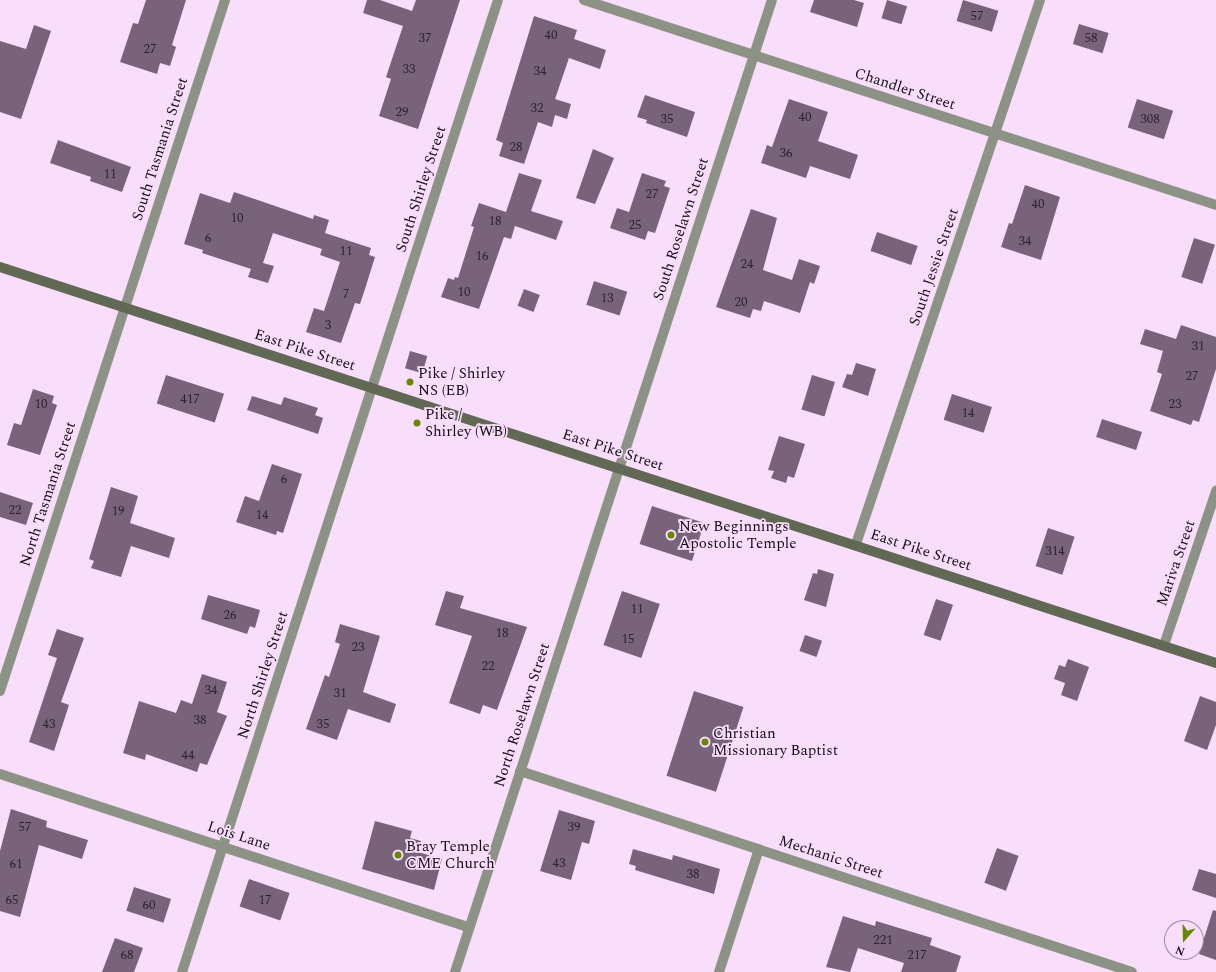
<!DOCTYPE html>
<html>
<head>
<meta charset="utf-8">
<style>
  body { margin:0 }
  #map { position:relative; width:1216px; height:972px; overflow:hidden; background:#f8defa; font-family:Spectral,serif }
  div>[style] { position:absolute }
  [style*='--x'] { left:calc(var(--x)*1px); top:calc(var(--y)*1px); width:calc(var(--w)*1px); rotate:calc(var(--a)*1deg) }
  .building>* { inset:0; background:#79637b; transform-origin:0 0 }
  .street>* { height:10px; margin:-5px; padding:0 5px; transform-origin:5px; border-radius:5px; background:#8c9284 }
  .secondary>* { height:10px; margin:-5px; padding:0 5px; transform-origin:5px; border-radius:5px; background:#616955 }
  .dots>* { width:11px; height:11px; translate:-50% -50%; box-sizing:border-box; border:2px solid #f8defa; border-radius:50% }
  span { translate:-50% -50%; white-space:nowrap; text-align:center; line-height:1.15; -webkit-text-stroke:3.5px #f8defa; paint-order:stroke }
  .number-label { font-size:13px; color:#2e222f }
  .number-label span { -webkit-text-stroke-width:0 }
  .street-label { font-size:15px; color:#150d16 }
  .poi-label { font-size:15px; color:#150d16 }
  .left { translate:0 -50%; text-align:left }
  .north { position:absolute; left:1164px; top:920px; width:40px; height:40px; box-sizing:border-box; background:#f8defa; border:1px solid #9d8a9f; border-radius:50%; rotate:200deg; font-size:11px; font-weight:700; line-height:16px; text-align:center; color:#150d16 }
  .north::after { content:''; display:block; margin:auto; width:14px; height:18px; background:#678702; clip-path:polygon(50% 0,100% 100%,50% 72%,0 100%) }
</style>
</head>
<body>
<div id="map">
  <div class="building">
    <div style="clip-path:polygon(146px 0,186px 0,172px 45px,176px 47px,170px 66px,160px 63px,157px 74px,120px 62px,133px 23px,138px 24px)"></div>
    <div style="clip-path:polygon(367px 0,380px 0,412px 11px,416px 0,460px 0,418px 129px,379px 116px,391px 79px,386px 77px,403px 26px,363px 13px)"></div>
    <div style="clip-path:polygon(814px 0,854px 0,864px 3px,857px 27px,810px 12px)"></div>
    <div style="left:887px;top:0;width:21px;height:19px;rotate:17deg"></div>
    <div style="left:963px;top:0;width:37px;height:22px;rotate:17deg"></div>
    <div style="clip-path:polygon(534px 16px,577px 30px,574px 39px,606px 50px,600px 69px,569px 58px,555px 99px,571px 104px,567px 119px,555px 115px,552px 127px,538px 122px,524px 164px,499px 156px,503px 143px,496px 140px)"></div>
    <div style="left:1079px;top:24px;width:31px;height:21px;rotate:17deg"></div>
    <div style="clip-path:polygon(34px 25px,51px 31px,21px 119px,0 112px,0 41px,26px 49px)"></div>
    <div style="clip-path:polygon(645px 95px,695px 112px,687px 137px,646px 123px,647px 120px,637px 117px)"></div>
    <div style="clip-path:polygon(789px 99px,828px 112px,818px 141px,858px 155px,850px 179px,810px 166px,806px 178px,761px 163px,767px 145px,772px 147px)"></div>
    <div style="left:1137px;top:99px;width:38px;height:30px;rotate:18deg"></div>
    <div style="clip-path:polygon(58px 140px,131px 167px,122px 192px,90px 181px,91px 177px,50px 163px)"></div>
    <div style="clip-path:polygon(593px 149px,614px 158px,595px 204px,576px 198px)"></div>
    <div style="clip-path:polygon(519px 173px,542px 180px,531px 211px,563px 221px,556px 240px,515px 226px,511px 239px,504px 237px,479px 309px,441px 297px,448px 278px,454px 280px,455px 277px,458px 278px,474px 227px,471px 226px,479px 203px,506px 212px)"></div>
    <div style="clip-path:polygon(642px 173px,666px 181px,664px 186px,670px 188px,655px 233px,648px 231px,645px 240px,610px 228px,617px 208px,629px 212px)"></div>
    <div style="clip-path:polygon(1025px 185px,1060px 197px,1041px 260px,1001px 247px,1009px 223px,1012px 224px)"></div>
    <div style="clip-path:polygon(234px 192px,313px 219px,314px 215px,329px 220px,325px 233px,371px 248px,369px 255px,375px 257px,365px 289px,360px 304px,355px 303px,341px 343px,306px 332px,314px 308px,324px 311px,340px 262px,320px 255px,322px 249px,273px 233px,263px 263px,274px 266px,268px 283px,248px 277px,251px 269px,202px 253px,203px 250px,184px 244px,200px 193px,230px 203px)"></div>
    <div style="clip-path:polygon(751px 209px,777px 218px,763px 270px,792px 280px,799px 259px,820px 266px,814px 284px,810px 282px,800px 313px,764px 301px,761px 311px,753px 309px,750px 318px,716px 307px)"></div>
    <div style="left:877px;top:232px;width:43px;height:20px;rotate:19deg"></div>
    <div style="left:1194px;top:238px;width:22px;height:41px;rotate:18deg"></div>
    <div style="left:594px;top:281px;width:35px;height:25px;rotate:18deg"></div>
    <div style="left:524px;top:289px;width:17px;height:18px;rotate:21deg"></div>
    <div style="clip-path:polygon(1181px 325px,1216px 337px,1216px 369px,1199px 422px,1193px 420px,1191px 425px,1150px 411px,1162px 374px,1157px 372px,1163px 351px,1140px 344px,1145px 329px,1176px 339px)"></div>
    <div style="left:410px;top:351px;width:18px;height:18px;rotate:16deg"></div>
    <div style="clip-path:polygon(856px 363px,876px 369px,868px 396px,842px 387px,847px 374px,852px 375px)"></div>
    <div style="left:166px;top:375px;width:61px;height:30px;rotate:18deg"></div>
    <div style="left:812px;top:375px;width:24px;height:36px;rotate:17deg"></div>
    <div style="clip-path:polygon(33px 389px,54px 396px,52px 403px,57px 405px,40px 455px,7px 445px,14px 423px,21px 425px)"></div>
    <div style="left:952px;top:394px;width:42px;height:27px;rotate:18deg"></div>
    <div style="clip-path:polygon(252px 396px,281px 405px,284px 397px,318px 408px,315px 415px,323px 418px,318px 434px,247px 410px)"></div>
    <div style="left:1102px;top:419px;width:42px;height:19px;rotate:18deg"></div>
    <div style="clip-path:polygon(779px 436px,805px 444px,794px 478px,788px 476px,786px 483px,771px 478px,774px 471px,768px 470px)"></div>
    <div style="clip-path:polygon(272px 464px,302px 474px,283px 533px,277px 531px,276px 535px,236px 522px,245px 496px,259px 501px)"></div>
    <div style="clip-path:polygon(111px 487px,138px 496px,130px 523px,175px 538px,169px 558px,131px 546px,121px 577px,91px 568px,94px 561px,89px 559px)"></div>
    <div style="clip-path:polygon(0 492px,33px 503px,26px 525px,0 517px)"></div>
    <div style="left:652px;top:506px;width:55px;height:40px;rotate:18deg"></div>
    <div style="left:1048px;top:528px;width:28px;height:40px;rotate:18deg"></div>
    <div style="clip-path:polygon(818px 569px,834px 574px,826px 607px,804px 600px,813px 573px,817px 574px)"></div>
    <div style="clip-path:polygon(446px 591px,464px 596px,460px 608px,527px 627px,497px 710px,483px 705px,480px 714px,449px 703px,472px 636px,435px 625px)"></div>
    <div style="left:622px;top:591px;width:40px;height:57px;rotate:19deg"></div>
    <div style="clip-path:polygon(208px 595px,260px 610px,255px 628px,250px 626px,247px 634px,201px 619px)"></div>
    <div style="left:936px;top:599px;width:18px;height:38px;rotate:19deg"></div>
    <div style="clip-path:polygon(340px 624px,380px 636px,363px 692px,396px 704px,390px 723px,348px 709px,337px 740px,306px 729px,325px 675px,329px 677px,340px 644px,335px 642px)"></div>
    <div style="clip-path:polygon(57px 629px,84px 638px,61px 702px,69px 705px,54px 751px,29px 742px,57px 658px,48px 655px)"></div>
    <div style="left:805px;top:635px;width:18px;height:17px;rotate:19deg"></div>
    <div style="clip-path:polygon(1068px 659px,1089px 667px,1077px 701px,1061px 695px,1065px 683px,1054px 679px,1059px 665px,1065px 667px)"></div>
    <div style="clip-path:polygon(202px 674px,227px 682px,217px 712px,227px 716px,207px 765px,200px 763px,197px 772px,146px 754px,145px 760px,123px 753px,139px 701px,176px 713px,181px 700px,192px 704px)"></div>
    <div style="left:694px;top:691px;width:52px;height:89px;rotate:18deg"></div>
    <div style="clip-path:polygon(1200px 696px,1216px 702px,1216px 725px,1207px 750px,1184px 741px)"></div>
    <div style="clip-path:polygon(11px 809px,47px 821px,46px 827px,88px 840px,82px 859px,39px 845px,20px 917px,0 911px,0 851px)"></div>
    <div style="clip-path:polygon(559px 810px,595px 821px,589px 844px,582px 842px,571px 880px,540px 871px)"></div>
    <div style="clip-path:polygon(375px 821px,412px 831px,410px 838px,421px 841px,418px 852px,442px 859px,434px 890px,362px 869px)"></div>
    <div style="left:997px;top:848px;width:23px;height:37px;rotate:20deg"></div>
    <div style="clip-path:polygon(633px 849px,672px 860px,673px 855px,720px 869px,714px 894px,635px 870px,636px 866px,629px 864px)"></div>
    <div style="clip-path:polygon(1199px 869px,1216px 874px,1216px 898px,1192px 890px)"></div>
    <div style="left:249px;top:879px;width:43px;height:29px;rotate:19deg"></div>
    <div style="left:134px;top:887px;width:39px;height:25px;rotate:18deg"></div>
    <div style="clip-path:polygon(1213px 910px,1216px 911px,1216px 960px,1199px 954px)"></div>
    <div style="clip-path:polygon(843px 916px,875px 926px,876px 921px,932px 938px,930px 945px,961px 956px,956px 972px,901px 972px,904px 963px,858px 948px,850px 972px,826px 967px)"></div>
    <div style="clip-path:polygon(115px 938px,143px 948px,134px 972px,102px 972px)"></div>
  </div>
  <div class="street">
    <div style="--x:584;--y:0;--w:664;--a:17.97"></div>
    <div style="--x:856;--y:544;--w:574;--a:-71.31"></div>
    <div style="--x:1164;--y:645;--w:163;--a:-71.3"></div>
    <div style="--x:0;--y:691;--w:727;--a:-71.96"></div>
    <div style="--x:520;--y:771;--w:644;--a:18.18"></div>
    <div style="--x:0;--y:774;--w:493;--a:18.1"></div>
    <div style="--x:182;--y:972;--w:1022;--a:-71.99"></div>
    <div style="--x:455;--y:972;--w:1022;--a:-71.94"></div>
    <div style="--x:719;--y:972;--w:129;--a:-72"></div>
  </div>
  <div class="secondary">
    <div style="--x:0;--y:267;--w:1279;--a:18.04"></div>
  </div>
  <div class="dots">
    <div style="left:410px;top:382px;background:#678702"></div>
    <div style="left:417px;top:423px;background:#678702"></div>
    <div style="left:671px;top:535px;background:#678702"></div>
    <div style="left:705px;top:742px;background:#678702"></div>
    <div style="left:398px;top:855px;background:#678702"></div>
  </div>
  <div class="number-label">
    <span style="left:977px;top:16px">57</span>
    <span style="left:551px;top:35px">40</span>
    <span style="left:425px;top:38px">37</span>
    <span style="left:1091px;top:38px">58</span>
    <span style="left:150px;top:49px">27</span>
    <span style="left:409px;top:69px">33</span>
    <span style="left:540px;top:71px">34</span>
    <span style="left:537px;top:108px">32</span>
    <span style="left:402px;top:112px">29</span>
    <span style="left:805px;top:117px">40</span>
    <span style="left:667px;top:119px">35</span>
    <span style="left:1150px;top:119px">308</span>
    <span style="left:516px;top:147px">28</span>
    <span style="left:786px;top:153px">36</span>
    <span style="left:110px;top:174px">11</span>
    <span style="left:652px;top:194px">27</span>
    <span style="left:1038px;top:204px">40</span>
    <span style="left:237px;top:218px">10</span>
    <span style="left:495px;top:221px">18</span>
    <span style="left:635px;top:225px">25</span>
    <span style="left:208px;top:238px">6</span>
    <span style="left:1025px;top:241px">34</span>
    <span style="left:346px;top:251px">11</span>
    <span style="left:482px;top:256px">16</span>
    <span style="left:747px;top:264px">24</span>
    <span style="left:464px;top:292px">10</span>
    <span style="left:346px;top:294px">7</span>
    <span style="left:607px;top:298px">13</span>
    <span style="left:741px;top:302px">20</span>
    <span style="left:328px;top:325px">3</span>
    <span style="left:1198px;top:346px">31</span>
    <span style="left:1192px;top:376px">27</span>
    <span style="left:190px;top:399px">417</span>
    <span style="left:41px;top:404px">10</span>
    <span style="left:1175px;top:404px">23</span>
    <span style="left:968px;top:413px">14</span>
    <span style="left:284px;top:479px">6</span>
    <span style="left:15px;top:510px">22</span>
    <span style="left:118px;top:511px">19</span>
    <span style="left:262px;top:515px">14</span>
    <span style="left:1055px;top:551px">314</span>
    <span style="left:637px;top:609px">11</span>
    <span style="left:230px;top:615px">26</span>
    <span style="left:502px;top:633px">18</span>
    <span style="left:628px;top:639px">15</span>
    <span style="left:358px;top:647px">23</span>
    <span style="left:488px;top:666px">22</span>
    <span style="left:211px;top:690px">34</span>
    <span style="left:340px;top:693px">31</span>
    <span style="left:200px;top:720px">38</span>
    <span style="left:49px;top:724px">43</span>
    <span style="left:323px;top:724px">35</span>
    <span style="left:188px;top:755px">44</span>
    <span style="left:25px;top:827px">57</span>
    <span style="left:574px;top:827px">39</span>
    <span style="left:559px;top:863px">43</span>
    <span style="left:16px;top:864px">61</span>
    <span style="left:693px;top:874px">38</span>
    <span style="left:12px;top:900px">65</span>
    <span style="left:265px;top:900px">17</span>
    <span style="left:149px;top:905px">60</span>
    <span style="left:883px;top:940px">221</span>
    <span style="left:127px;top:955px">68</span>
    <span style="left:917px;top:955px">217</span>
  </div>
  <div class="street-label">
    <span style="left:905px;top:89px;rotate:18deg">Chandler Street</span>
    <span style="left:160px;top:149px;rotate:-72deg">South Tasmania Street</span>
    <span style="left:421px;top:189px;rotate:-72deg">South Shirley Street</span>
    <span style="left:681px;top:229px;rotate:-72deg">South Roselawn Street</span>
    <span style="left:934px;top:267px;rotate:-71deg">South Jessie Street</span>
    <span style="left:305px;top:350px;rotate:18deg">East Pike Street</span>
    <span style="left:613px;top:450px;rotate:18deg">East Pike Street</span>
    <span style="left:48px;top:494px;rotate:-72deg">North Tasmania Street</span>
    <span style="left:921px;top:550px;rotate:18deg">East Pike Street</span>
    <span style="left:1176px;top:563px;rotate:-71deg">Mariva Street</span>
    <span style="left:263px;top:675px;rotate:-72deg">North Shirley Street</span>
    <span style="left:522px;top:715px;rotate:-72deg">North Roselawn Street</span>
    <span style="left:239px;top:836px;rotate:18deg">Lois Lane</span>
    <span style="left:831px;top:857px;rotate:18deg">Mechanic Street</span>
  </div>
  <div class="poi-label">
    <span class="left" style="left:418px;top:382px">Pike / Shirley<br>NS (EB)</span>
    <span class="left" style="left:425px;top:423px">Pike /<br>Shirley (WB)</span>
    <span class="left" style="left:679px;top:535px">New Beginnings<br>Apostolic Temple</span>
    <span class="left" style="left:713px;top:742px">Christian<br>Missionary Baptist</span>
    <span class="left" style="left:406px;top:855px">Bray Temple<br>CME Church</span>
  </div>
  <div class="north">N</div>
</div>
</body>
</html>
